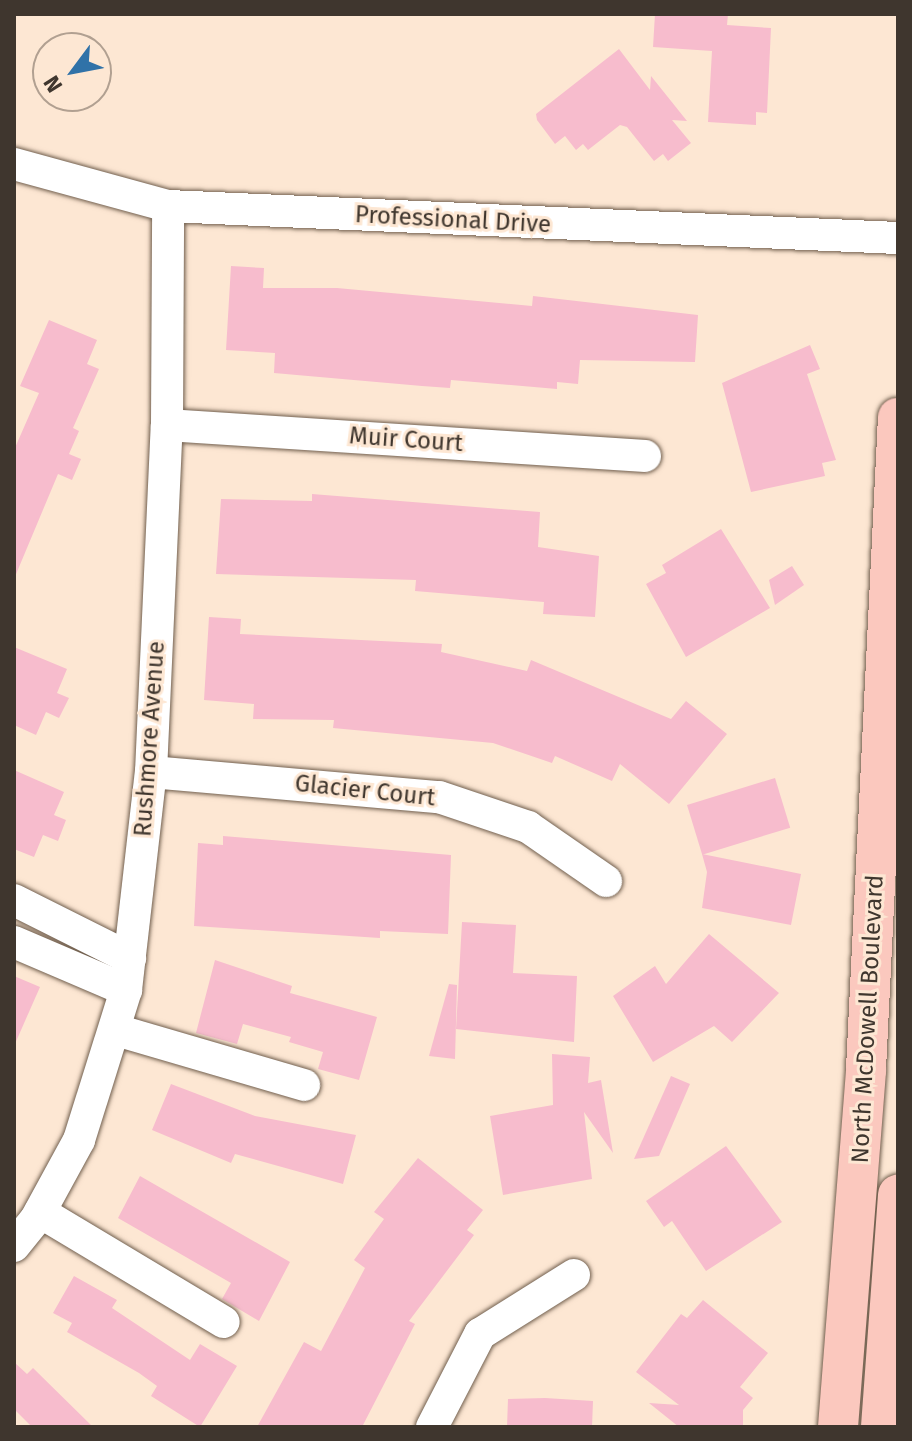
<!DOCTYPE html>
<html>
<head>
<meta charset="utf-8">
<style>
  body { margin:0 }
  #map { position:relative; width:912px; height:1441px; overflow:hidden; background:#fde7d3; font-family:"Fira Sans",sans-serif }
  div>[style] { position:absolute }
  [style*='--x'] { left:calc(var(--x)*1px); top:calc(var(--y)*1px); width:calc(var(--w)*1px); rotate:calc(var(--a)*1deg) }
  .building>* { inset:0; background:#f7bccd; transform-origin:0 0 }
  .roads { filter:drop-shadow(0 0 2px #715f4e) drop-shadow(0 0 2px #715f4e) }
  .minor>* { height:32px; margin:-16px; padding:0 16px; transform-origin:16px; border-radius:16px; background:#fff }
  .major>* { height:40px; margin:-20px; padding:0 20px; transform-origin:20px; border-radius:20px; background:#fbc8be }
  span { translate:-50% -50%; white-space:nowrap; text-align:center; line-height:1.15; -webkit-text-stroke:6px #fde7d3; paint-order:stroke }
  .street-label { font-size:24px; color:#3f362e }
  .frame { position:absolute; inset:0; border:16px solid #3f362e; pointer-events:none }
  .north { position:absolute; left:32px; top:32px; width:80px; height:80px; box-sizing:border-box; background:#fde7d3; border:2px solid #b1a091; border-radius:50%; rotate:238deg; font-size:22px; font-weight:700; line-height:32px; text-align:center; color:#3f362e }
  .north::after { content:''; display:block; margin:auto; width:28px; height:36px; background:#3072a8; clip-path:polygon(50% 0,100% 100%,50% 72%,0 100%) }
</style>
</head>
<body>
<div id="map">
  <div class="building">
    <div style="clip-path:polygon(655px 14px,728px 14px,727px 25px,771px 28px,767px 113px,756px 112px,756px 125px,708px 122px,712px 51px,653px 47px)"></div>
    <div style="clip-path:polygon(619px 49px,650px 90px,651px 76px,687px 121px,672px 120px,691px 143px,668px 161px,663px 154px,654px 161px,627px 127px,620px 125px,588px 150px,583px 144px,576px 150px,565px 136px,555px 144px,537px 120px,536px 114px)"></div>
    <div style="clip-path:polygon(231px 266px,264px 268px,263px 288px,337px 288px,532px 306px,533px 296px,698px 315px,695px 362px,580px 360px,578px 384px,557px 382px,557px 389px,451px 380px,450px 388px,422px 386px,274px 373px,275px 353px,226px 350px)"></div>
    <div style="clip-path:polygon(49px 320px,97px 340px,87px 364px,99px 369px,73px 428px,79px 431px,69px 454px,81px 459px,72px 480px,58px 474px,14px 579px,14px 450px,39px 393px,20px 386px)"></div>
    <div style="clip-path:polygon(810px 345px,820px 369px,807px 374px,836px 460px,822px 463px,825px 476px,751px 492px,722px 383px)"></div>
    <div style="clip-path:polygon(312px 494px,540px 512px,538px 547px,599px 556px,595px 617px,543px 614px,544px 602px,415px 591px,416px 580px,216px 574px,221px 499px,312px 501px)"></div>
    <div style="clip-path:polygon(721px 529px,770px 608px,686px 657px,646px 584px,666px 573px,662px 565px)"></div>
    <div style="clip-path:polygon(792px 566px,804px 585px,775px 605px,769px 580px)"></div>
    <div style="clip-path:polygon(209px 617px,241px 619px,240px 634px,442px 644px,441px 652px,527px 671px,531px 660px,671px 719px,686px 701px,727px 734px,669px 804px,620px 764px,612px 781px,555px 756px,552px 763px,493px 743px,333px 728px,334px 720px,253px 719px,254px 704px,204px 700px)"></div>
    <div style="clip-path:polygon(14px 647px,67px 669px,57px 693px,69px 698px,59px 718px,46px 712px,36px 735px,14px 725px)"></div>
    <div style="clip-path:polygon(14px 770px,64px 792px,54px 815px,66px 820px,58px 841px,43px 835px,34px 857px,14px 849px)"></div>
    <div style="left:775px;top:778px;width:52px;height:92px;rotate:73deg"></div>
    <div style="clip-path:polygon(223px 836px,451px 855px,448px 934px,380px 931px,380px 938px,194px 926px,198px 843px,223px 845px)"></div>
    <div style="clip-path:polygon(702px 854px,801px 874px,791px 925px,702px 908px,707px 872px)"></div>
    <div style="clip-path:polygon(462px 922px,516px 925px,513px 973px,577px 976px,574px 1042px,456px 1029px)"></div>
    <div style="clip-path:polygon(709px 934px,779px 993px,732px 1042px,714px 1026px,653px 1062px,613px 996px,655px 966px,666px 984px)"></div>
    <div style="clip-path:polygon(215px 960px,292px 986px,290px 993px,377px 1017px,359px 1080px,318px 1069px,323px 1052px,289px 1042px,291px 1037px,243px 1024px,237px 1044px,196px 1033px)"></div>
    <div style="clip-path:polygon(14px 976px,40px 987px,14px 1046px)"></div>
    <div style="clip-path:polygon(449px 984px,457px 985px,455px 1059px,429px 1056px)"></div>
    <div style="clip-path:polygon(552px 1054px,590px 1057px,588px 1083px,601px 1080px,613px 1153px,584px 1112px,592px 1179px,503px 1195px,490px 1116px,553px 1105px)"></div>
    <div style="clip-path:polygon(671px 1076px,690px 1084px,659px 1156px,634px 1159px)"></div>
    <div style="clip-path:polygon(171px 1084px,255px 1116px,356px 1135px,343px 1184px,235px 1154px,231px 1163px,152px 1130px)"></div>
    <div style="clip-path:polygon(726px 1146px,782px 1222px,706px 1271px,672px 1221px,664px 1227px,646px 1201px)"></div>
    <div style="clip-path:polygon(418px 1158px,483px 1210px,467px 1230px,474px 1235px,409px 1321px,415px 1324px,362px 1427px,257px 1427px,304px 1342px,321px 1351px,365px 1268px,354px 1260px,384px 1219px,374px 1212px)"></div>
    <div style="clip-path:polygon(140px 1176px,290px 1262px,259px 1321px,222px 1299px,231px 1283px,118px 1218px)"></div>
    <div style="clip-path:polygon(74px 1276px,117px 1300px,112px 1308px,190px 1360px,200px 1344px,237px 1366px,200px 1427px,151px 1396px,157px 1386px,139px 1373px,67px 1332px,72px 1323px,53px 1313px)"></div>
    <div style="clip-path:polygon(703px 1300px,768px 1353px,740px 1387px,753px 1398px,743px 1410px,743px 1427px,679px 1427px,649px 1403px,679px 1405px,636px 1372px,681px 1314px,687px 1318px)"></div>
    <div style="clip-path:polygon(14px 1362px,27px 1374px,33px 1368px,93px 1427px,32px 1427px,14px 1409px)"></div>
    <div style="clip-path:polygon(545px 1398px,593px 1401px,592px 1427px,507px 1427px,508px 1399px)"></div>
  </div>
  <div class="roads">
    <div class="minor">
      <div style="--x:14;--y:164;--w:160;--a:15.3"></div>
      <div style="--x:168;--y:206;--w:731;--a:2.51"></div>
      <div style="--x:167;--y:425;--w:479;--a:3.7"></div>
      <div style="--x:151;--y:772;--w:289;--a:5"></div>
      <div style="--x:439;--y:797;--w:94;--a:18.6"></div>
      <div style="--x:528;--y:827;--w:95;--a:34.7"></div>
      <div style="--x:14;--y:900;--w:130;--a:26.6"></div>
      <div style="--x:14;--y:942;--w:122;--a:23.2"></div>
      <div style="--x:116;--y:1030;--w:196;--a:16.3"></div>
      <div style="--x:40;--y:1212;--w:214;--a:30.9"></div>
      <div style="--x:14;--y:1246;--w:35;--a:-51"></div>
      <div style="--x:36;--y:1219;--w:90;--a:-61.4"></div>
      <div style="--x:79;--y:1140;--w:157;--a:-72.6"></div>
      <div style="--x:126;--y:990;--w:219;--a:-83.5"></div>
      <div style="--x:151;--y:772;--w:347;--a:-87.4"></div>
      <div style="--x:167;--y:425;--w:219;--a:-89.7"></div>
      <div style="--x:432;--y:1427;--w:105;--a:-62.7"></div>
      <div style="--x:480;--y:1334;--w:111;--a:-32.1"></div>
    </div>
    <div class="major">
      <div style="--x:838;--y:1427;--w:359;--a:-85.5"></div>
      <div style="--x:866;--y:1069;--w:652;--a:-87.19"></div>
      <div style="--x:881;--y:1427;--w:233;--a:-85.8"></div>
    </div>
  </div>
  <div class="street-label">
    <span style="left:453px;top:220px;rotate:3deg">Professional Drive</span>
    <span style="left:406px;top:440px;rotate:4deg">Muir Court</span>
    <span style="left:150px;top:739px;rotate:-86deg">Rushmore Avenue</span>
    <span style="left:365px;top:791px;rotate:6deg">Glacier Court</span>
    <span style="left:868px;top:1019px;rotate:-87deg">North McDowell Boulevard</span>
  </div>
  <div class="frame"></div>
  <div class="north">N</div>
</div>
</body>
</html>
